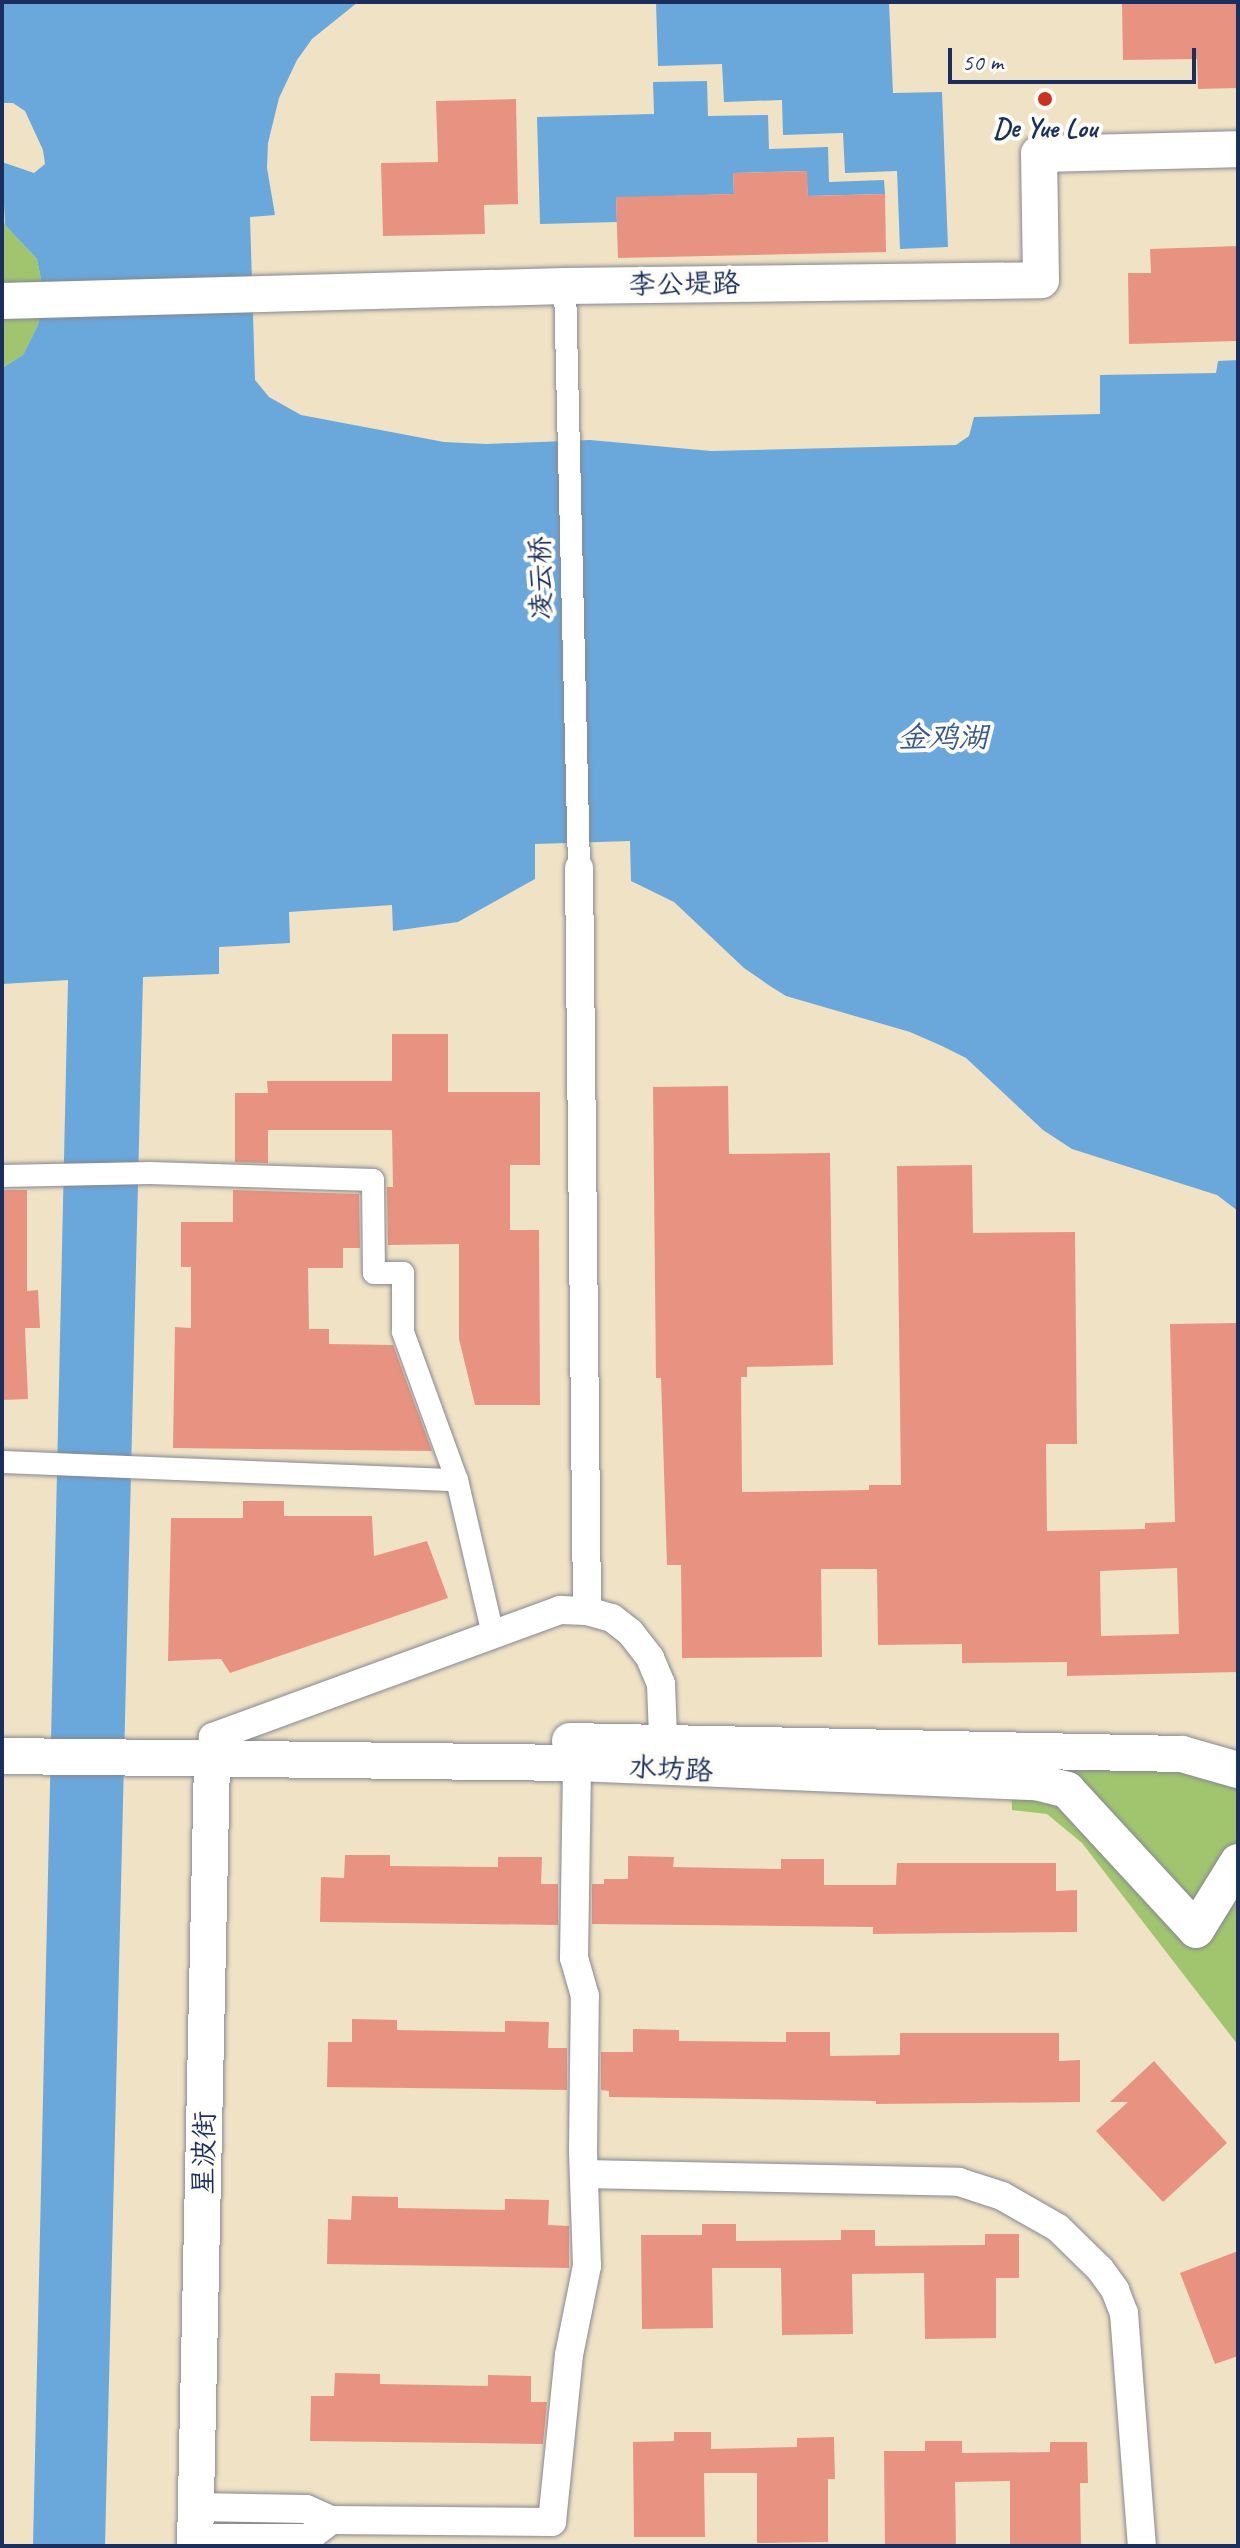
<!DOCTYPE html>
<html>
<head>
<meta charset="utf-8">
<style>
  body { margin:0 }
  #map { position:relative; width:1240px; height:2548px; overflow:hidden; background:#f0e2c5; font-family:Caveat,"LXGW WenKai TC",sans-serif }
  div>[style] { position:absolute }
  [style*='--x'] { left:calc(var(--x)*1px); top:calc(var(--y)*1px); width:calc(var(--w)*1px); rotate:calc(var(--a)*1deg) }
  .green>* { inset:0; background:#a1c56f }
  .water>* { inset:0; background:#6aa8dc }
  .building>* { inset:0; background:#e89382 }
  .roads { filter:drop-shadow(0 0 2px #868892) drop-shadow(0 0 2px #868892) }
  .pedestrian>* { height:22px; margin:-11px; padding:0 11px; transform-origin:11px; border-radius:11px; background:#fff }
  .minor>* { height:28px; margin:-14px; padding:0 14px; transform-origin:14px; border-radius:14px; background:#fff }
  .tertiary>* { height:36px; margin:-18px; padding:0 18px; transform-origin:18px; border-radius:18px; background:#fff }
  .dots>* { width:22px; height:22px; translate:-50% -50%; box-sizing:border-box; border:4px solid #fdfcf7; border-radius:50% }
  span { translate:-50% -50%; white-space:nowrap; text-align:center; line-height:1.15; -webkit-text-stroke:8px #fdfcf7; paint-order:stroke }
  .poi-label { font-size:28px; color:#1b2f5e; font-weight:700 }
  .street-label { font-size:28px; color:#1b2f5e }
  .water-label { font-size:30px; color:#37598a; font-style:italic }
  .frame { position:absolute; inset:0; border:4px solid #1b2f5e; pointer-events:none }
  .scale { position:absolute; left:948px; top:48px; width:248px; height:36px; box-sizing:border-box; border:4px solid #1b2f5e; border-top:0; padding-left:10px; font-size:24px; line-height:28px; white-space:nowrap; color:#1b2f5e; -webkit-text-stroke:6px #fdfcf7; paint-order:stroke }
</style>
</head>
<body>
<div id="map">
  <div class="green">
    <div style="clip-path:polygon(2px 215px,5px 225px,37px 259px,43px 290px,38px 325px,23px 355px,2px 368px)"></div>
    <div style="clip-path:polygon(1010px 1737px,1238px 1754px,1238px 2045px,1082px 1843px,1047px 1814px,1012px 1810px)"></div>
  </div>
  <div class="water">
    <div style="clip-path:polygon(2px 2px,358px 2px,312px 39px,297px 60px,279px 98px,268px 143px,267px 168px,275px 215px,250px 217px,255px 380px,269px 397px,301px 415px,444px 442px,486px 444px,590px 440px,711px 451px,956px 445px,969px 436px,974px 417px,1100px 414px,1100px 375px,1216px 373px,1218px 361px,1238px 360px,1238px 1211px,1217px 1195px,1072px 1149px,1043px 1130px,966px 1058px,942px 1046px,910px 1032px,786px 996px,770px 986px,744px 968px,674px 902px,631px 881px,630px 841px,535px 844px,535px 879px,458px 922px,393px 931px,392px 905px,289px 912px,290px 943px,219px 947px,219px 974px,143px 977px,105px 2546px,33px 2546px,68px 980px,2px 984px,2px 368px,23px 355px,38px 325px,43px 290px,37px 259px,5px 225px,2px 162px,34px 173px,45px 164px,43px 150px,25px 111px,13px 103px,2px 103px)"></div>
    <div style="clip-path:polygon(656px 2px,889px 2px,893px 93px,942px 92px,948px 247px,900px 249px,897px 171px,845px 173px,843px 133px,783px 135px,782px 100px,724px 102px,722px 64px,658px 66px)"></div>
    <div style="clip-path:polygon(707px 81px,708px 116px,768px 115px,769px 149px,828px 147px,829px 182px,884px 180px,885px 194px,808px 196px,806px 171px,733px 173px,734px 194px,616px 198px,617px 222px,540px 224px,537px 117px,654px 114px,653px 82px)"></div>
  </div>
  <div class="building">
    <div style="clip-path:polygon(1122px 2px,1238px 2px,1238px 88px,1198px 89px,1197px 59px,1123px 60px)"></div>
    <div style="clip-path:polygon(516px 99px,518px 204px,484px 205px,485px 234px,383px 236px,381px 163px,438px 162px,436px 101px)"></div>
    <div style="clip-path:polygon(807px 171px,808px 196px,885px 194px,886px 252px,618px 258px,616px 197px,734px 194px,733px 173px)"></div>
    <div style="clip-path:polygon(1238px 246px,1238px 341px,1129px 344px,1128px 273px,1151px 273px,1150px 249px)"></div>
    <div style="clip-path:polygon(392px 1034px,448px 1034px,448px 1092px,540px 1092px,540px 1165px,510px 1165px,510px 1230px,539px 1230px,540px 1405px,475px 1405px,459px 1339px,459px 1244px,388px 1245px,387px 1187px,393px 1187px,392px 1130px,268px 1130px,268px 1163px,235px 1162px,235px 1093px,268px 1093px,267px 1081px,392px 1081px)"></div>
    <div style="clip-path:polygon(evenodd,728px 1086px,729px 1154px,830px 1153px,833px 1365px,747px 1367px,747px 1377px,741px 1377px,742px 1492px,869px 1490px,869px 1485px,901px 1485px,897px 1166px,972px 1165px,973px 1233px,1075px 1232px,1077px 1444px,1046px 1444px,1047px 1531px,1145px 1529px,1145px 1523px,1175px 1522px,1170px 1324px,1238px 1323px,1238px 1672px,1067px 1676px,1067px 1662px,962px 1663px,962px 1644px,878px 1645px,877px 1569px,821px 1569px,822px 1657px,682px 1658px,681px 1565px,667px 1565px,661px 1378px,656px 1378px,653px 1087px,728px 1086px,1177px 1568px,1179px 1634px,1101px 1636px,1100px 1571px,1177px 1568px)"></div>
    <div style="clip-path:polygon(2px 1190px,27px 1190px,27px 1291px,38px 1290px,40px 1328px,25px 1328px,28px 1399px,2px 1400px)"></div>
    <div style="clip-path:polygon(233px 1190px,359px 1194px,360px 1248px,343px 1248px,343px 1268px,308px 1268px,309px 1329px,329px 1329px,329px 1344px,393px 1345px,432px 1451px,173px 1448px,175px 1327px,191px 1328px,191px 1267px,181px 1267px,181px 1222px,233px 1222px)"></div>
    <div style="clip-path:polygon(243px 1501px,284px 1501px,284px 1516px,372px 1516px,374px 1556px,427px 1541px,448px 1598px,230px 1673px,221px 1659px,168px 1661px,171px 1518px,243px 1518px)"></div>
    <div style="clip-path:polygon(345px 1855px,390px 1855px,390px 1866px,498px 1867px,498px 1857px,542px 1857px,541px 1884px,558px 1884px,558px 1925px,320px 1922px,321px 1877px,344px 1878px)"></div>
    <div style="clip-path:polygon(628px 1856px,674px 1857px,673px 1867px,781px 1869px,781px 1859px,824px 1859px,824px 1885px,896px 1885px,897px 1863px,1056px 1863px,1056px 1891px,1077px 1890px,1077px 1932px,873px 1934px,873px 1927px,592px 1924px,592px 1884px,604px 1884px,604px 1879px,628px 1879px)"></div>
    <div style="clip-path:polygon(352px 2019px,397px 2020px,397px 2030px,505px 2032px,505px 2021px,549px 2022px,548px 2048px,567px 2048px,567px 2090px,327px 2087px,328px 2042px,352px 2042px)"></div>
    <div style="clip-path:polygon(633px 2029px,679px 2030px,679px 2041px,786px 2042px,786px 2032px,830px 2032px,830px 2056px,900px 2055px,900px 2033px,1059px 2033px,1059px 2061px,1080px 2060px,1080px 2102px,876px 2104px,876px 2101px,609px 2097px,609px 2091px,601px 2090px,601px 2052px,633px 2052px)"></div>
    <div style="clip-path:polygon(1154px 2061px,1227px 2143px,1163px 2202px,1096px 2131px,1128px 2102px,1110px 2102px)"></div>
    <div style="clip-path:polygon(352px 2196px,398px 2197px,398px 2208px,505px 2210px,505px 2199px,549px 2200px,548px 2225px,569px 2226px,569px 2268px,327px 2264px,328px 2219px,351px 2220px)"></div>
    <div style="clip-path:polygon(702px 2224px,736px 2224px,736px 2241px,841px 2240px,841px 2230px,875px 2230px,875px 2246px,985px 2245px,985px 2234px,1019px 2234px,1019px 2278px,996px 2278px,996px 2338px,925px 2339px,924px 2273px,852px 2274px,853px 2334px,782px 2335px,781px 2268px,712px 2268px,713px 2328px,642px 2329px,641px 2235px,702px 2235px)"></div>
    <div style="clip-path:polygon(1238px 2251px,1238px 2356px,1215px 2364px,1180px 2273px)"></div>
    <div style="clip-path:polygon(335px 2373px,380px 2374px,380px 2384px,488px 2386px,488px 2375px,531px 2376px,531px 2402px,547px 2402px,543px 2444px,310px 2441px,311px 2396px,334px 2396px)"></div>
    <div style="clip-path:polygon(674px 2432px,711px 2432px,711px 2449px,797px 2447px,797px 2438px,834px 2437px,835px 2479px,828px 2479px,828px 2542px,757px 2543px,757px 2473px,704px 2473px,705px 2537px,634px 2537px,633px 2442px,674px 2441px)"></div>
    <div style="clip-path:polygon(925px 2441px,962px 2441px,962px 2453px,1050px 2452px,1050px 2442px,1087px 2442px,1088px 2483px,1080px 2483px,1081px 2546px,1010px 2546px,1010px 2481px,955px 2482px,956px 2546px,885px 2546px,884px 2451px,925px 2451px)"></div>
  </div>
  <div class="roads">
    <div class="pedestrian">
      <div style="--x:565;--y:286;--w:582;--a:88.62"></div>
      <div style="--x:2;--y:1176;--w:148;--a:-1.2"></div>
      <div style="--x:150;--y:1173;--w:223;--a:1.8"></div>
      <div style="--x:373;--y:1180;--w:93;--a:89.4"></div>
      <div style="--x:374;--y:1273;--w:29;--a:0"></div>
      <div style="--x:403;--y:1273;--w:59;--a:90"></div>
      <div style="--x:403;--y:1332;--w:158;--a:70"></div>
      <div style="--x:2;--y:1462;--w:455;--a:2.3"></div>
      <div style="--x:457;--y:1480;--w:159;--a:76.9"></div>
    </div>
    <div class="minor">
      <div style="--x:579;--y:868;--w:743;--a:89.38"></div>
      <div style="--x:212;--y:1760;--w:23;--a:-88"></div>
      <div style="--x:213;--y:1737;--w:370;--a:-20.1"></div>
      <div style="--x:560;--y:1610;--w:27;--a:2"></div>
      <div style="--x:587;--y:1611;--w:26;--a:16"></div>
      <div style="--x:612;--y:1618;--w:23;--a:38"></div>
      <div style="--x:630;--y:1632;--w:33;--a:52"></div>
      <div style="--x:650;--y:1658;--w:28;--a:67"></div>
      <div style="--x:661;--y:1684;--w:77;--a:87.8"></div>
      <div style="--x:584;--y:2174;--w:375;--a:1.2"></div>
      <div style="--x:959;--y:2182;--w:45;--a:18"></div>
      <div style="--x:1002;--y:2196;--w:64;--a:29.7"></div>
      <div style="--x:1058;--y:2228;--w:59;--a:44.3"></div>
      <div style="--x:1100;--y:2269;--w:26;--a:54"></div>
      <div style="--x:1115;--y:2290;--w:25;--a:69"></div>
      <div style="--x:1124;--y:2313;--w:234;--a:85.6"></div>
      <div style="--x:331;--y:2520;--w:221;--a:0.5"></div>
      <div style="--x:552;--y:2522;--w:168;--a:-84.2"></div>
      <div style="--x:569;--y:2355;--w:91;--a:-78.6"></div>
      <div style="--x:587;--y:2266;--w:116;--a:-92"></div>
      <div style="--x:583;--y:2150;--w:154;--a:-89.3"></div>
      <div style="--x:585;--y:1996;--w:40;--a:-106"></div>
      <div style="--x:574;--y:1958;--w:195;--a:-89.1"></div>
      <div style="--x:195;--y:2538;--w:113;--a:0"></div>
      <div style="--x:308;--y:2538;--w:29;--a:-38"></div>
      <div style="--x:331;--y:2520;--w:27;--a:-156"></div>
      <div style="--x:306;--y:2509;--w:110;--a:-179"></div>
    </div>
    <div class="tertiary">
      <div style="--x:2;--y:301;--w:563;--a:-1.53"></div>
      <div style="--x:565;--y:286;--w:476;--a:-0.7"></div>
      <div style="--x:1041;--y:280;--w:126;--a:-90.9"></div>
      <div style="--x:1039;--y:154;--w:199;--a:-1.4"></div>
      <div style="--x:570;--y:1741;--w:612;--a:1.22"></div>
      <div style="--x:1182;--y:1754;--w:58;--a:15.9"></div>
      <div style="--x:2;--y:1756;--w:575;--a:0.7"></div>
      <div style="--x:577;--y:1763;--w:459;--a:2.4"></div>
      <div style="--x:1036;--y:1782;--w:32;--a:14"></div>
      <div style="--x:1067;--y:1790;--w:190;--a:47.3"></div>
      <div style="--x:1196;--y:1930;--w:80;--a:-58.3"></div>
      <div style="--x:195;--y:2546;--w:786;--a:-88.76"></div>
    </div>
  </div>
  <div class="dots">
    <div style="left:1045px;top:99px;background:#c8321e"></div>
  </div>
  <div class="poi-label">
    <span style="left:1045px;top:128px">De Yue Lou</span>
  </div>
  <div class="street-label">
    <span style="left:684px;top:284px;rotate:-1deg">李公堤路</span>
    <span style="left:541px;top:578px;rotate:-91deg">凌云桥</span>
    <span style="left:671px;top:1769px;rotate:3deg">水坊路</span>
    <span style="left:204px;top:2153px;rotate:-89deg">星波街</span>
  </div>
  <div class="water-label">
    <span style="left:943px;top:737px">金鸡湖</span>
  </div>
  <div class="frame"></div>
  <div class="scale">50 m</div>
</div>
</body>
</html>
